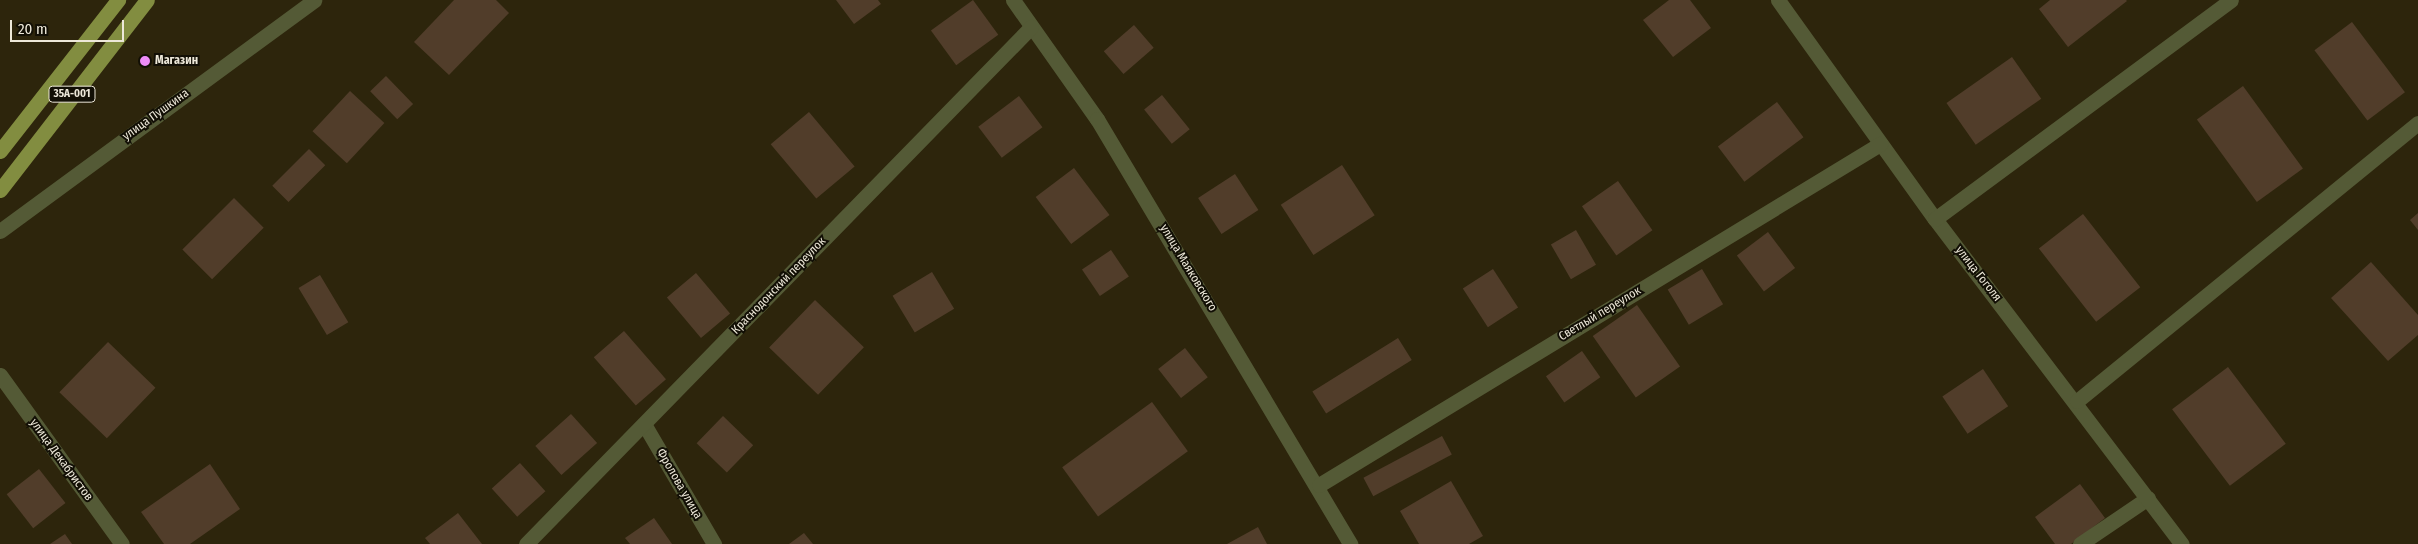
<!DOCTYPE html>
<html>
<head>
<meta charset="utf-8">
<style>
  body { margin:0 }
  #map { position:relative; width:2418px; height:544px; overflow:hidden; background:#2d250c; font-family:"Fira Sans Condensed",sans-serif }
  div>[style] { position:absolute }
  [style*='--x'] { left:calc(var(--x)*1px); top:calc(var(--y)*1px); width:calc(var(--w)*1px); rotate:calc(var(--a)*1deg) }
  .building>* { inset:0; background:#513d2a; transform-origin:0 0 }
  .lane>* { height:15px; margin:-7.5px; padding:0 7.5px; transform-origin:7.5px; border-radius:7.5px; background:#545a36 }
  .street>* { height:15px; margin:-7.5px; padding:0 7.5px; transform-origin:7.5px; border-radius:7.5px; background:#545a36 }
  .primary>* { height:15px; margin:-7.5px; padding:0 7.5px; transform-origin:7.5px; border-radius:7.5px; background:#828d40 }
  .dots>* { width:14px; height:14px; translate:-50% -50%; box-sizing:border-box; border:2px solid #120f05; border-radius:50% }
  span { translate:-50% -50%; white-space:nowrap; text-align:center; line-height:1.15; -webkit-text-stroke:4px #120f05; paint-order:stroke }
  .shield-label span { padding:1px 4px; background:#120f05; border:1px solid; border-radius:4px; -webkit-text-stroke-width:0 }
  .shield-label { font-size:11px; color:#ede8d9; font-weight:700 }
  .poi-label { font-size:12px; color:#ede8d9; font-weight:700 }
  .left { translate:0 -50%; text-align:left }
  .street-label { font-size:12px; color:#ede8d9 }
  .scale { position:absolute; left:10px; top:20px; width:114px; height:22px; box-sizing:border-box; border:2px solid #ede8d9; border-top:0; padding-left:6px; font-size:15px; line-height:18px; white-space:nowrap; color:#ede8d9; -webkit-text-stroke:4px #120f05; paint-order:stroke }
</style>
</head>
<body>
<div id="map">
  <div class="building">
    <div style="clip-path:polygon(454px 0,496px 0,509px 13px,449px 75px,414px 42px)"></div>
    <div style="clip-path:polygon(836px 0,878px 0,881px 4px,854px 24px)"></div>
    <div style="left:973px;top:0;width:43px;height:52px;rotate:54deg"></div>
    <div style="clip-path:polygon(1669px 0,1690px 0,1711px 28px,1673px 57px,1643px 20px)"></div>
    <div style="clip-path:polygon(2050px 0,2126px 0,2127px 1px,2068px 47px,2039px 9px)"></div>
    <div style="left:2352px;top:22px;width:88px;height:47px;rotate:53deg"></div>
    <div style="left:1134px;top:25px;width:30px;height:40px;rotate:49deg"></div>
    <div style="left:2012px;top:57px;width:51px;height:80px;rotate:55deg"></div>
    <div style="left:386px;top:76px;width:39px;height:22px;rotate:46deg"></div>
    <div style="left:2243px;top:86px;width:102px;height:57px;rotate:54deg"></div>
    <div style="left:350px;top:91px;width:47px;height:55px;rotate:43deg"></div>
    <div style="left:1162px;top:95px;width:44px;height:23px;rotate:51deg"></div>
    <div style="left:1019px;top:96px;width:39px;height:51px;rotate:53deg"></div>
    <div style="left:1777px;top:102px;width:44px;height:74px;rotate:53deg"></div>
    <div style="left:809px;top:112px;width:71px;height:50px;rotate:50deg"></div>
    <div style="left:309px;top:149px;width:23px;height:52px;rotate:45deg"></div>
    <div style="left:1342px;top:165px;width:60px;height:73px;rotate:57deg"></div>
    <div style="left:1074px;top:168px;width:59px;height:48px;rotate:53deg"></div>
    <div style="left:1235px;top:174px;width:43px;height:44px;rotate:57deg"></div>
    <div style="left:1618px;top:181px;width:60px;height:44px;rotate:55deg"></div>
    <div style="left:234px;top:198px;width:42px;height:73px;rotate:45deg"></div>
    <div style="clip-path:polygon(2418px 213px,2418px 230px,2410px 220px)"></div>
    <div style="left:2083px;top:214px;width:93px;height:56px;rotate:52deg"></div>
    <div style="left:1576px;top:230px;width:40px;height:29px;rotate:60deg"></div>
    <div style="left:1768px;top:232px;width:45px;height:39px;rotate:53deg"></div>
    <div style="left:1111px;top:250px;width:32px;height:35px;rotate:56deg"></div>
    <div style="clip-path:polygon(2371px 262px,2418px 315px,2418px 335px,2388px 361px,2331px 298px)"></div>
    <div style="left:1493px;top:269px;width:46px;height:36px;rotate:57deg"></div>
    <div style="left:1702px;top:269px;width:41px;height:40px;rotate:59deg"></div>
    <div style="left:932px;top:272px;width:43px;height:46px;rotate:59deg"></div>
    <div style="left:696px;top:273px;width:53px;height:38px;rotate:50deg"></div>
    <div style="left:320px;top:275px;width:55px;height:25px;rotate:59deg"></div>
    <div style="left:815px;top:300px;width:68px;height:66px;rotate:44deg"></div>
    <div style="left:1637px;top:305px;width:75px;height:54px;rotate:55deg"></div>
    <div style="left:624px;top:331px;width:64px;height:40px;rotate:49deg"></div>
    <div style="left:1398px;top:338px;width:26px;height:101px;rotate:58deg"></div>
    <div style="left:108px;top:342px;width:66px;height:70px;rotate:44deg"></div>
    <div style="left:1185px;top:348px;width:37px;height:34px;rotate:52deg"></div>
    <div style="left:1582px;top:351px;width:32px;height:44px;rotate:55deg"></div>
    <div style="left:2228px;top:367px;width:96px;height:70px;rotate:53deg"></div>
    <div style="left:1983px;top:369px;width:45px;height:49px;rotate:56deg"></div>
    <div style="left:1152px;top:402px;width:61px;height:111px;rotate:54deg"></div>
    <div style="left:571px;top:414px;width:39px;height:48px;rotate:48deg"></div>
    <div style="left:723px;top:416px;width:42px;height:38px;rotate:44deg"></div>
    <div style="left:1442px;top:436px;width:21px;height:89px;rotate:62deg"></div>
    <div style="left:520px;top:463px;width:38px;height:38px;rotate:48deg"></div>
    <div style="clip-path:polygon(210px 464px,240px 509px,190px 544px,164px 544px,141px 512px)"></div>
    <div style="left:39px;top:469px;width:43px;height:41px;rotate:52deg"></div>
    <div style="clip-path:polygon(1451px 481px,1483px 536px,1469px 544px,1419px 544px,1400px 511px)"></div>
    <div style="clip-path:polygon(2080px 484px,2105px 518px,2071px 544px,2055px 544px,2035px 517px)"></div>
    <div style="clip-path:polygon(458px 513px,482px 544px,430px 544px,425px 538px)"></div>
    <div style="clip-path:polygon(654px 518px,672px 544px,630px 544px,625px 538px)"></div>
    <div style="clip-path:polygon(1258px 527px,1267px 544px,1227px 544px)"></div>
    <div style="clip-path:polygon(804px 533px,813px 544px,789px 544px)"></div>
    <div style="clip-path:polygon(65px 534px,72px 544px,50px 544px)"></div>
  </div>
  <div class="lane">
    <div style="--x:2080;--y:544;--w:82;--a:-34.1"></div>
  </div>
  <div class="street">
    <div style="--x:1013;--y:0;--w:146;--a:54.8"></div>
    <div style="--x:1097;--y:119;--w:495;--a:59.2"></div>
    <div style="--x:1778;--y:0;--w:269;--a:54.4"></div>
    <div style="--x:1935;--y:219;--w:408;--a:52.8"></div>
    <div style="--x:1935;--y:219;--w:368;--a:-36.5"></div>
    <div style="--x:0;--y:231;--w:390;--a:-36.3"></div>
    <div style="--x:0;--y:375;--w:208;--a:54.2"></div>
    <div style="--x:2077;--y:401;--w:440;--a:-39.2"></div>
    <div style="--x:644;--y:424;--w:139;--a:59.7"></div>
    <div style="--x:1319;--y:485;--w:657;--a:-31.29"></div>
    <div style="--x:526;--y:544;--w:723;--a:-45.67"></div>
  </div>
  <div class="primary">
    <div style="--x:0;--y:151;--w:192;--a:-52"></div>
    <div style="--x:0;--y:190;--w:240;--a:-52.3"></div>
  </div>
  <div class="dots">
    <div style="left:145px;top:61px;background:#ee8cf8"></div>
  </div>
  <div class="shield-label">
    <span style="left:72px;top:94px">35А-001</span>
  </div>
  <div class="poi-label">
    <span class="left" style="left:155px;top:61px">Магазин</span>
  </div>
  <div class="street-label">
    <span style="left:156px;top:115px;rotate:-36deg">улица Пушкина</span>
    <span style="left:1188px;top:268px;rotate:59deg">улица Маяковского</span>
    <span style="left:1978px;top:274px;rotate:52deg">улица Гоголя</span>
    <span style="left:779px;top:286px;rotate:-46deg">Краснодонский переулок</span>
    <span style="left:1600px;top:314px;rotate:-31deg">Светлый переулок</span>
    <span style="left:61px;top:460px;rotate:54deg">улица Декабристов</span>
    <span style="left:679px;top:484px;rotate:60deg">Фролова улица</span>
  </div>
  <div class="scale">20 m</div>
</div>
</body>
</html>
